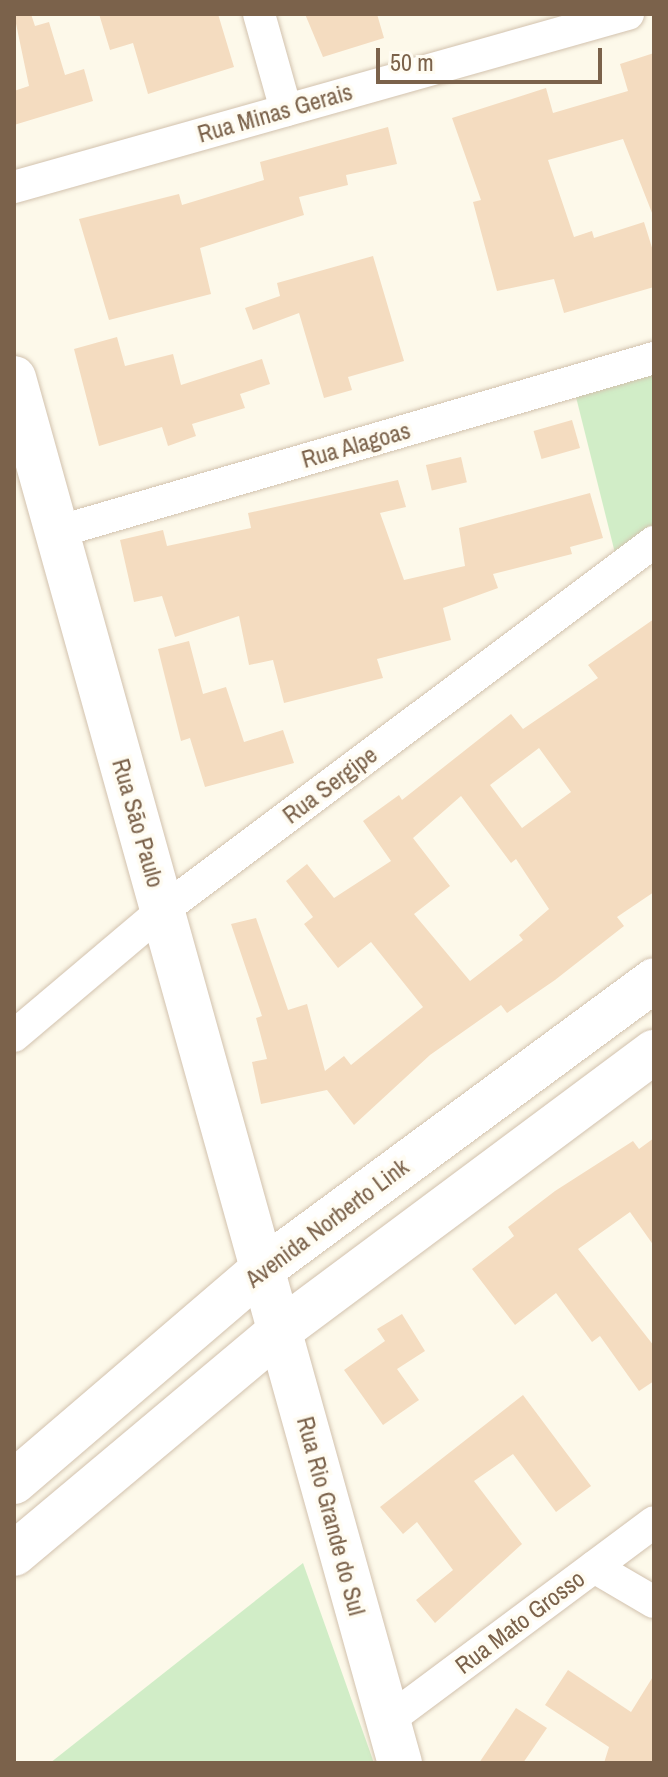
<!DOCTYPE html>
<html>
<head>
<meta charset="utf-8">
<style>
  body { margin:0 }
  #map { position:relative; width:668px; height:1777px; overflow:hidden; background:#fdf9ea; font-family:"Archivo Narrow",sans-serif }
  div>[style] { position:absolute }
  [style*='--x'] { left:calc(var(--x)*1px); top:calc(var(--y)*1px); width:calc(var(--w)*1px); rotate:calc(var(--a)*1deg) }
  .green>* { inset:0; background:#d1edc7 }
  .building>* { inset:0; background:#f4dcc0; transform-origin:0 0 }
  .roads { filter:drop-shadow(0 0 2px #d2c2ae) drop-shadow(0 0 2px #d2c2ae) }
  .street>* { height:32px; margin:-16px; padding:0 16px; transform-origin:16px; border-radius:16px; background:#fff }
  .secondary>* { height:44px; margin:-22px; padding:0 22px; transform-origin:22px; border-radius:22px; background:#fff }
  span { translate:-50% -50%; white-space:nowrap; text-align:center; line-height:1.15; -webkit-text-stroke:7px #fffcf2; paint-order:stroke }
  .street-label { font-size:24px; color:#7b624b }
  .frame { position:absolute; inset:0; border:16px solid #7b624b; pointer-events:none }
  .scale { position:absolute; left:376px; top:48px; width:226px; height:36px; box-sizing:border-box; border:4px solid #7b624b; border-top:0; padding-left:10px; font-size:24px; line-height:28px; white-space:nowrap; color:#7b624b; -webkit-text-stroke:6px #fffcf2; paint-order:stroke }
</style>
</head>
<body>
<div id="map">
  <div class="green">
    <div style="clip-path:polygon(654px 366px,654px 533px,617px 561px,574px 389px)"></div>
    <div style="clip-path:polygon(303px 1563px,374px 1763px,50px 1763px)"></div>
  </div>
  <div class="building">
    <div style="clip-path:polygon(14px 14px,31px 14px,35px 26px,49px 22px,65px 75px,84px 69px,93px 101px,14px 125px,14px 91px,29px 86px)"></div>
    <div style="clip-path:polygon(99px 14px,218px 14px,234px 67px,148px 94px,133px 43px,110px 50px)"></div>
    <div style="clip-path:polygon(305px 14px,377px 14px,384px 38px,323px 57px)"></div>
    <div style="clip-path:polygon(654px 53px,654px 218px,623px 139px,548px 160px,574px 237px,592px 231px,594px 238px,644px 222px,654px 254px,654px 287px,564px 313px,554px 279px,497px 291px,473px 202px,481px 200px,452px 118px,546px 88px,553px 113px,628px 91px,620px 64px)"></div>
    <div style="clip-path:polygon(388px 127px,397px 164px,346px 175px,348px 185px,299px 197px,304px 215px,200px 248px,211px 294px,109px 320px,79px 219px,179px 194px,182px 205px,264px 180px,260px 162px)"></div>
    <div style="clip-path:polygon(373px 256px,404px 361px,348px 377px,352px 390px,324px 398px,299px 313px,253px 330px,245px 308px,280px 296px,277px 283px)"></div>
    <div style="clip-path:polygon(117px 337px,125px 366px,173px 354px,181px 385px,262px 359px,270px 384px,240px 394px,245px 408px,192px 424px,196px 436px,168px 446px,162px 427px,99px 446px,74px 349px)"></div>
    <div style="left:572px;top:420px;width:29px;height:40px;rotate:74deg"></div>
    <div style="left:461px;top:457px;width:26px;height:36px;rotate:77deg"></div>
    <div style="clip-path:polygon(398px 480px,406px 507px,380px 513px,404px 580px,465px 566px,459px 528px,590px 493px,603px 538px,570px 547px,572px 554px,493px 574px,498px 588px,443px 608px,451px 640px,377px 659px,383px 678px,284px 703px,273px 660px,249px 665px,239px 616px,175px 637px,162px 596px,134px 602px,120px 540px,163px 530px,167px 546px,251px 528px,248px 513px)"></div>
    <div style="clip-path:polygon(evenodd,654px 619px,654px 892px,617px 917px,624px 926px,555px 980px,507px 1013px,501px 1005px,430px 1055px,354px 1125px,327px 1090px,261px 1104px,252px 1062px,267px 1059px,256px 1018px,262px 1016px,231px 924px,256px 918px,288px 1010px,307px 1004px,325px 1071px,344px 1056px,351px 1065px,423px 1007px,371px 942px,338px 968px,304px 924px,313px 917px,286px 881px,307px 864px,334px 898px,391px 861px,363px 821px,399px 795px,402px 800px,511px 714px,523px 729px,598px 678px,588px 665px,654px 619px,539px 748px,571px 792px,522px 828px,490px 785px,539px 748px,654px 619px,461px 796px,511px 863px,516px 859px,549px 909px,519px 935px,523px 940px,470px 981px,414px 914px,450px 886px,413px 838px,461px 796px)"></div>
    <div style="clip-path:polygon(189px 641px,203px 694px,226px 687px,244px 742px,283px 730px,294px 763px,205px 787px,190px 738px,181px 741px,158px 649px)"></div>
    <div style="clip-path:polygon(654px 1138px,654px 1246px,630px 1212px,578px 1249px,654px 1346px,654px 1381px,639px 1391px,600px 1336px,592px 1342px,556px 1293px,515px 1325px,472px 1269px,514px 1236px,508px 1227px,555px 1191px,633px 1141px,639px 1149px)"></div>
    <div style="clip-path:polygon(402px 1314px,425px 1351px,397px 1369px,419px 1400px,383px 1425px,344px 1370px,385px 1341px,377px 1329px)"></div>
    <div style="clip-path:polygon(523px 1395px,591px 1486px,556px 1512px,513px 1454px,474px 1481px,522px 1544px,435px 1623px,416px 1600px,453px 1570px,417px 1522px,403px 1534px,380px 1507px)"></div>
    <div style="clip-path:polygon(568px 1670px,631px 1712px,654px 1675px,654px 1763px,604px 1763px,609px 1747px,545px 1705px)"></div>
    <div style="clip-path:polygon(516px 1708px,547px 1728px,523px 1763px,479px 1763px)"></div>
  </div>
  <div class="roads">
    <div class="street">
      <div style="--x:259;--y:14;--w:100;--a:74.3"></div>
      <div style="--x:14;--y:187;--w:638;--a:-15.74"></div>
      <div style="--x:57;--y:532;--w:622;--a:-16.25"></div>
      <div style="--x:14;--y:1036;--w:195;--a:-40.2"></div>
      <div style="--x:163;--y:910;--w:614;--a:-36.85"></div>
      <div style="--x:594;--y:1567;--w:69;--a:30.3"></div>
      <div style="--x:386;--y:1722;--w:334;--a:-36.7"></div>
    </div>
    <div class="secondary">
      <div style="--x:14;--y:378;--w:1438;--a:74.43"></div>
      <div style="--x:14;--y:1482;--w:329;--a:-40.6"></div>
      <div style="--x:264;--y:1268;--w:485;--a:-36.4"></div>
      <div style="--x:14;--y:1554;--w:350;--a:-40"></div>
      <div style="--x:282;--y:1329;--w:464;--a:-36.7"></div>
    </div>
  </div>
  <div class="street-label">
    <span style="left:275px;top:113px;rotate:-16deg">Rua Minas Gerais</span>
    <span style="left:356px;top:445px;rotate:-16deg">Rua Alagoas</span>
    <span style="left:330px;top:785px;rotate:-37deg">Rua Sergipe</span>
    <span style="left:138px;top:823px;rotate:74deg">Rua São Paulo</span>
    <span style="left:327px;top:1223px;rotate:-37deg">Avenida Norberto Link</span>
    <span style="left:331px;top:1516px;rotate:75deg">Rua Rio Grande do Sul</span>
    <span style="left:520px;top:1622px;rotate:-37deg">Rua Mato Grosso</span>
  </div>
  <div class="frame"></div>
  <div class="scale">50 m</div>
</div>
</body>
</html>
